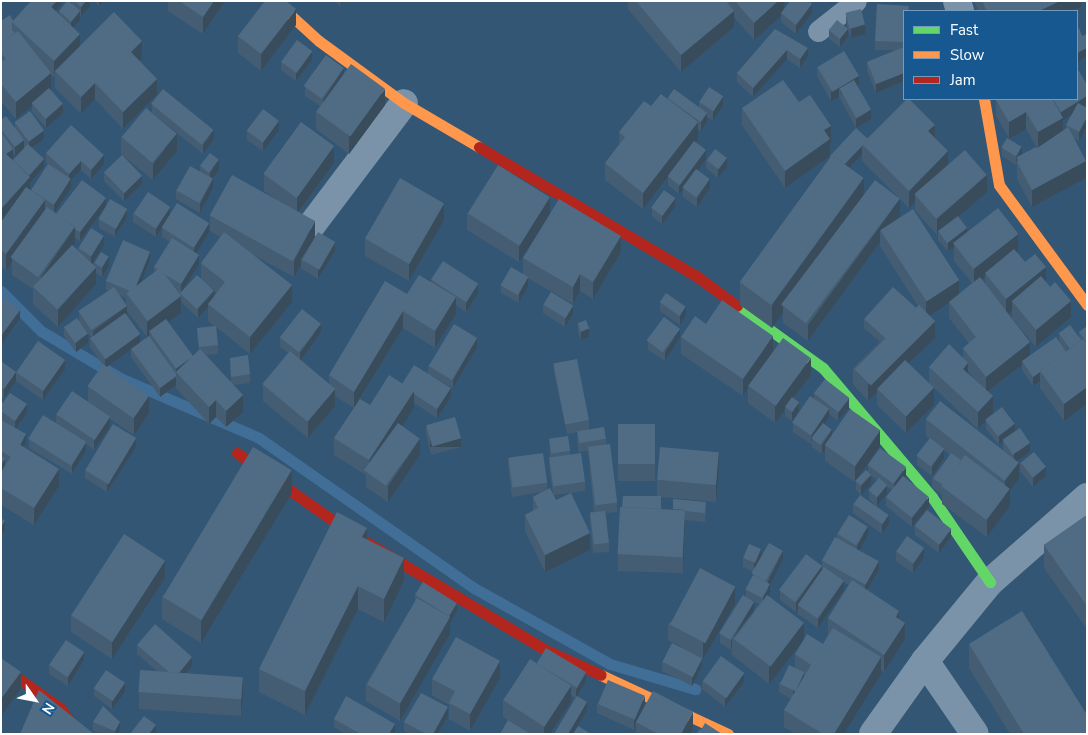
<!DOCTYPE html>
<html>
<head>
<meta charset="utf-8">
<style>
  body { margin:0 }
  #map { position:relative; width:1088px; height:735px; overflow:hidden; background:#335675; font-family:"Nunito Sans",sans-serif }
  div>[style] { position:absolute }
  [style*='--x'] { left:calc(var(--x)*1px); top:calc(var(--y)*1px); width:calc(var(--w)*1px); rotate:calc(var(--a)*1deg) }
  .stream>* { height:11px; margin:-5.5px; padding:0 5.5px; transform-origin:5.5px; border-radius:5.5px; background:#416e97 }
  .lane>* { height:21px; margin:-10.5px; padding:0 10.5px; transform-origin:10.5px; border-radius:10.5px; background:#7a93a8 }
  .street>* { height:28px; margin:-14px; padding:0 14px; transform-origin:14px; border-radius:14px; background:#7a93a8 }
  .fast>* { height:11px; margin:-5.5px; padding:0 5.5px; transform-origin:5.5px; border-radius:5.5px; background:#63d668 }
  .slow>* { height:11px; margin:-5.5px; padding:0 5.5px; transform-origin:5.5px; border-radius:5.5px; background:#ff974d }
  .jam>* { height:11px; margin:-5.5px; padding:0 5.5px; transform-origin:5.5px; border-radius:5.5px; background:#b3261e }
  .wall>* { inset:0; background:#455d72; transform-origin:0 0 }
  .shaded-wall>* { inset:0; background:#384c5c; transform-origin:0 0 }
  .building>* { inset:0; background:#506c84; transform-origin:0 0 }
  span { translate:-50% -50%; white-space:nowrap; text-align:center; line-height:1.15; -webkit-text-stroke:5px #175891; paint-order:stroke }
  .frame { position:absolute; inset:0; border:2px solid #fff; pointer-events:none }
  .legend { position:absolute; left:903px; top:10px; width:175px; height:90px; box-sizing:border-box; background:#175891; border:1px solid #749bbd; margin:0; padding:6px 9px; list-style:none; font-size:15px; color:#fff }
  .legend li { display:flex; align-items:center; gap:10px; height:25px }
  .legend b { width:25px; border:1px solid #749bbd }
  .north { position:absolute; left:10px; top:675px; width:50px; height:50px; -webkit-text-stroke:4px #175891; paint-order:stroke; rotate:123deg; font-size:14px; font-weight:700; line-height:20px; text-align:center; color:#fff }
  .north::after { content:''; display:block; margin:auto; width:18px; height:22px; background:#fff; clip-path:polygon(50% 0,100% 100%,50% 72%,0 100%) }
</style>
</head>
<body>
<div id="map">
  <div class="stream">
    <div style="--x:1;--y:291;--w:57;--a:45"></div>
    <div style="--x:41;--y:331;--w:92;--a:30.7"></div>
    <div style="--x:120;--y:378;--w:151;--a:23.3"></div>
    <div style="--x:259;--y:438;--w:262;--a:34.9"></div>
    <div style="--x:474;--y:588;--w:156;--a:29.2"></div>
    <div style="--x:610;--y:664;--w:89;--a:16.4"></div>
  </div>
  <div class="lane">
    <div style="--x:818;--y:31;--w:48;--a:-38.3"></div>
  </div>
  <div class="street">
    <div style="--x:957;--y:1;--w:10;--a:73"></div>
    <div style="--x:311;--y:226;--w:154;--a:-52.9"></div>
    <div style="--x:925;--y:661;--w:88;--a:55.6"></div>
    <div style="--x:873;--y:734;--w:90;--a:-54.5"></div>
    <div style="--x:925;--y:661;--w:102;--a:-50.6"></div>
    <div style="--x:990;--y:582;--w:129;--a:-41.2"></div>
  </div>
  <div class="fast">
    <div style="--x:737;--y:306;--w:106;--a:35.8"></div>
    <div style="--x:823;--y:368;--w:169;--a:49.8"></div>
    <div style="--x:932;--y:497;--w:103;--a:55.7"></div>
  </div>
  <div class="slow">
    <div style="--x:275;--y:1;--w:59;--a:42.3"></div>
    <div style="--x:319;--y:41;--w:105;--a:36.1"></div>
    <div style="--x:404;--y:103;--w:87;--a:30.4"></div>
    <div style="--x:984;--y:99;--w:87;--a:80.1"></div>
    <div style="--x:999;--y:185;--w:149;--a:53.7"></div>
    <div style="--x:601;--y:675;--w:140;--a:24.9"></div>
  </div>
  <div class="jam">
    <div style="--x:479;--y:147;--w:251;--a:30.7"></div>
    <div style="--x:695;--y:275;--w:52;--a:36.4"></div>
    <div style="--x:237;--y:453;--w:139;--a:35.1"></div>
    <div style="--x:351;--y:533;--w:227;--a:31"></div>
    <div style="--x:546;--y:650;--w:60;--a:24.4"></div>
    <div style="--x:1;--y:666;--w:74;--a:35.6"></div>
    <div style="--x:61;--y:709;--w:30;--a:57"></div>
  </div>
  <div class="wall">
    <div style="clip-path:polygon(61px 1px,61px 5px,56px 11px,59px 14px,59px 11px,72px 4px,72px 1px,90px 1px,90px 6px,81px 16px,80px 16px,80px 20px,74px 28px,80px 46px,142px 58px,139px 60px,157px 95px,123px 129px,95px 99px,81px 114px,55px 88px,55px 77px,51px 75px,51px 90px,63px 113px,46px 128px,32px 112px,32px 106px,16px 119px,1px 101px,1px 21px,13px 21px)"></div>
    <div style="clip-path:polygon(94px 1px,104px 1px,99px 6px)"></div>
    <div style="clip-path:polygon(168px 1px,225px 1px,203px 34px,168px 11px)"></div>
    <div style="clip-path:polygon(334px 1px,344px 1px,341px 6px)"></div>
    <div style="clip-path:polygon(628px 1px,784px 1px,784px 10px,812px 13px,796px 34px,781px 22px,781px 16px,754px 40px,734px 17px,734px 27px,681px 72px,628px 9px)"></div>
    <div style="clip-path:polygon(974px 1px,1081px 1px,1081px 7px,1073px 11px,979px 11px)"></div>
    <div style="clip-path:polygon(904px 11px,904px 81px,876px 93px,867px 71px,867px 62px,895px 50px,875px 50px,875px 41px)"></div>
    <div style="clip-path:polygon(846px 14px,865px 34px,851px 38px,848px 29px,848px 37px,840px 47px,829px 39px,829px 30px,848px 29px,846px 23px)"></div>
    <div style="clip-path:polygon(296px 25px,261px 71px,238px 53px,238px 36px)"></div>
    <div style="clip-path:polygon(775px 29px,808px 56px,800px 68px,787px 59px,753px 97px,737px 82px,737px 73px)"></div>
    <div style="clip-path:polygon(312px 60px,296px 81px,281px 70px,281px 62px)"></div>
    <div style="clip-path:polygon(817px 67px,859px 85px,857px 86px,871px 119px,856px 128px,839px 97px,831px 101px,817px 76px)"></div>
    <div style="clip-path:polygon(344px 72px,385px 105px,349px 154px,316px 129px,316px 112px,320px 106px,305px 96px,305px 87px)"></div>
    <div style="clip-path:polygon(evenodd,1087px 85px,1087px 105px,1085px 106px,1087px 108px,1087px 126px,1079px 141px,1074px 138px,1086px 178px,1032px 207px,1017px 179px,1017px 165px,1016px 165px,1002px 156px,1002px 148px,1009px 138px,996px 116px,996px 100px,998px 99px,1077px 99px,1087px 85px,1071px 114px,1066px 125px,1066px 129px,1063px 131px,1063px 120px,1071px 114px,1087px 85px,1026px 129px,1037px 148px,1022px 154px,1009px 139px,1026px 129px)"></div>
    <div style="clip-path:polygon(667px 98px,699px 107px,699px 102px,723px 105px,713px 121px,707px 117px,707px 122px,701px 131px,698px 129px,698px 139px,695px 142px,706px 159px,697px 170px,710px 188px,697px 207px,683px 197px,683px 190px,679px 194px,668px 185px,668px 178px,643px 209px,605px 180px,605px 163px,619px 144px,619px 132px,651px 106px)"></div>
    <div style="clip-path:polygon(799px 102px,831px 143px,785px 188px,742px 125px,742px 108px)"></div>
    <div style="clip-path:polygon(152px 104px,214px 139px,203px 154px,152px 113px)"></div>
    <div style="clip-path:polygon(evenodd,1px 120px,15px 128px,15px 122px,44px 139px,32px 148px,44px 167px,30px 183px,30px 190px,31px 191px,48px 164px,46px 162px,46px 153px,104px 164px,91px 179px,81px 170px,71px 180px,71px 188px,55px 213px,56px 214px,106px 206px,80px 241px,75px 238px,75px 243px,73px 246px,78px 250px,78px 248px,104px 245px,92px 263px,94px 265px,94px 263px,109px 266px,102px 277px,96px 273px,96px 284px,58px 327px,33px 304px,33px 289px,12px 275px,12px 262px,6px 271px,1px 267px,1px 120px,13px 152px,15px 156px,20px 153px,13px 160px,11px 159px,13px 158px,13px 152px)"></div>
    <div style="clip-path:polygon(279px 130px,263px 151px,247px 140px,247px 131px)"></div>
    <div style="clip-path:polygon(121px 137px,177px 151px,153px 180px,121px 154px)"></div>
    <div style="clip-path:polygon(evenodd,935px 138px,948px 165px,987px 192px,958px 216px,967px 233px,1018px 251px,1016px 252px,1025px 262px,1046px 281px,1071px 317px,1036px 347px,1012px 318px,1012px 311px,1008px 314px,1030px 355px,1059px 342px,1059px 333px,1079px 338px,1079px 332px,1087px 326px,1087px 404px,1064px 421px,1040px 388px,1040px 381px,1033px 386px,1022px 370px,1022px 365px,988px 392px,993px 413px,987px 419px,1015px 432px,1030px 452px,1017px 461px,1019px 479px,1010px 490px,1010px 506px,987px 537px,942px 504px,942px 495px,932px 487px,932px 478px,950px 455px,944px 450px,944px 458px,932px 476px,917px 465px,917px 456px,930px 439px,926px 436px,926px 419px,1004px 451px,1003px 449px,1003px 442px,999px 445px,986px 429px,986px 420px,978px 429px,934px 388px,934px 405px,906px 433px,877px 405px,877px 392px,868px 401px,853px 384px,853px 368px,880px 342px,864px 328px,864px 319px,916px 308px,918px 306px,880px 246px,880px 242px,808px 341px,783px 323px,783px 313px,772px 328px,740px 305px,740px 282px,830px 158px,830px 156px,868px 139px,935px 138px,862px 154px,862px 161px,909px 208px,915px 202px,915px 210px,937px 235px,938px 234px,938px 240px,948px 251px,954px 247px,954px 261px,972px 283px,959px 294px,897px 219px,900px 215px,864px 195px,849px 168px,862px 154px,935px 138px,985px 277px,985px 284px,982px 279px,985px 277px,935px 138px,949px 303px,949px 318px,969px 343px,963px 348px,963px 358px,929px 367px,929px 383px,908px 363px,935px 338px,929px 316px,949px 303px,935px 138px,968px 371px,976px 381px,968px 374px,968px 371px)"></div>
    <div style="clip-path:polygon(706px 160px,727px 167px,718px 178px,706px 168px)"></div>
    <div style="clip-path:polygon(evenodd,334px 163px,299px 212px,315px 236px,335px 251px,318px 279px,301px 268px,301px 265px,294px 277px,255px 256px,292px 302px,250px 354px,216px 327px,218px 345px,218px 354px,206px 355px,231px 383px,230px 358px,250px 374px,250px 383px,233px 385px,243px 412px,226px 427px,216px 417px,209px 424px,176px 388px,176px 385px,160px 397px,131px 357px,131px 349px,107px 367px,149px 413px,134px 435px,110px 419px,110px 426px,94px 450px,86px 444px,86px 451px,72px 474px,29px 448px,29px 439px,56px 423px,56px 414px,88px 402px,88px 387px,103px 365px,90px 347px,90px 338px,91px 337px,79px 321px,79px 312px,108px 291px,106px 289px,106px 281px,150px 260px,141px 282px,154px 273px,154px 267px,170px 242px,162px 237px,162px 229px,156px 237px,133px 222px,133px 213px,170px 214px,209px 232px,196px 253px,199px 264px,182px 290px,201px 278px,201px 263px,220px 237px,210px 231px,210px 215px,277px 200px,264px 191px,264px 174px,334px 163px,210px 287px,217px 293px,214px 296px,210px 287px,334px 163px,120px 295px,126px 298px,126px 305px,120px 295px,334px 163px,181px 302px,198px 318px,208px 307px,208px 321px,214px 326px,197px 328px,197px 337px,199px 350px,193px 356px,168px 322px,181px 313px,181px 302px,334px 163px,127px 311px,147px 337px,140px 342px,127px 316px,127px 311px)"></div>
    <div style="clip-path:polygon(200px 166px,219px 169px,212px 178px,213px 188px,200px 213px,176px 199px,176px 190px,200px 172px)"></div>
    <div style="clip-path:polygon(104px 172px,142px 184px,124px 201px,104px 181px)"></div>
    <div style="clip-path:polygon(550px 197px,519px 262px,467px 230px,467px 213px)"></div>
    <div style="clip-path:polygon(675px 207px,662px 224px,652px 216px,652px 208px)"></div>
    <div style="clip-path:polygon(127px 217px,115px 237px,99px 228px,99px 219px)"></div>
    <div style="clip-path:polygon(444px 220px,409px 281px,365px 256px,365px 239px)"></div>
    <div style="clip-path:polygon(621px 252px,593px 299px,580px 291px,573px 304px,528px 278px,528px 286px,519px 303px,501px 293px,501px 285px,523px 274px,523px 258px)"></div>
    <div style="clip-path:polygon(431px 280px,478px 293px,466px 312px,456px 305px,456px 314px,435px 348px,403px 328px,360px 399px,370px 405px,402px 384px,451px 397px,437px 418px,414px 403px,414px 408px,402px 426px,420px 455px,388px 502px,366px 487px,366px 475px,334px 455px,334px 438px,354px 408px,335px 396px,335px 406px,308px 438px,263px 401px,263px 384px,288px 353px,280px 347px,280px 338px,321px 332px,301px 361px,329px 384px,329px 375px,407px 294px,431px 282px)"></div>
    <div style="clip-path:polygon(660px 302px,686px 315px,680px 325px,660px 311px)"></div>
    <div style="clip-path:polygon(543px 305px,573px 314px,565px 327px,543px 313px)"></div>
    <div style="clip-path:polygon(578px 323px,589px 337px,581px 340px,578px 332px)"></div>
    <div style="clip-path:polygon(706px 324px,773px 352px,811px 375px,794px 398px,799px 411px,792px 421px,785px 416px,785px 410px,775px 423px,748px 403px,748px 388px,743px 396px,681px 354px,681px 337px)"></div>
    <div style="clip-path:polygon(64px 328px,88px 343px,76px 352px,64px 336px)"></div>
    <div style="clip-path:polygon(680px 337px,665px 361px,648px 350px,648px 341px)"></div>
    <div style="clip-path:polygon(477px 347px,453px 388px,428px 374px,428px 365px)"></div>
    <div style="clip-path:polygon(1px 361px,16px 381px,4px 398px,1px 396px)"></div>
    <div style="clip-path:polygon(554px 364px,589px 420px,589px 429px,606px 439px,606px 445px,617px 503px,617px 512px,606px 513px,609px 543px,609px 552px,593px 553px,590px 521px,590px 512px,594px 512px,588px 451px,578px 452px,577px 432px,567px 434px,554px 373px)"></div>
    <div style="clip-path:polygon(65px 369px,43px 400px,16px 381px,16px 372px)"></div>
    <div style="clip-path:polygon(814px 393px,849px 407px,838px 421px,829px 414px,829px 417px,824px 424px,832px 434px,880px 446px,856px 481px,868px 472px,868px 465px,906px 476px,905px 477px,929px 506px,912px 527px,886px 506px,886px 497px,892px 490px,887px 487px,887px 494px,877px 506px,889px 524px,882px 534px,853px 513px,853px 504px,876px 506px,869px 499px,869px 490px,877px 480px,871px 476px,871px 484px,861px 495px,856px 490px,856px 481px,855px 482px,825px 461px,825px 450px,822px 454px,812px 447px,812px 443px,811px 444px,793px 432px,793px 423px,814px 399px)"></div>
    <div style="clip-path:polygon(1px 405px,27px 413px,16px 429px,26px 443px,24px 447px,59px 486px,34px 525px,1px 505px)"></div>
    <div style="left:655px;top:424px;width:57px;height:37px;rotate:90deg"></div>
    <div style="clip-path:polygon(426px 426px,461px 447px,431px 455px,426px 434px)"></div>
    <div style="clip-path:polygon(549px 439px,570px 451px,570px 454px,585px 482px,585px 491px,554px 495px,556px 500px,590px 550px,545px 572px,525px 531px,525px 515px,533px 511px,533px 497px,540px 492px,512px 497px,508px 466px,508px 458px,547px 483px,547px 489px,553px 494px,549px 466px,549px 457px,550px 457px)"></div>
    <div style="clip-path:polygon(136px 447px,107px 492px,85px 478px,85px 470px)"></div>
    <div style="clip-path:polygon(1020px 462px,1046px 476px,1033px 487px,1020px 471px)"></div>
    <div style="clip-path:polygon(719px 469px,716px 502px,661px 497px,661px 509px,706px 511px,705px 522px,685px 520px,683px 573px,618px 571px,618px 554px,622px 507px,657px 496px,657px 480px)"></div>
    <div style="clip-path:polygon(292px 493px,201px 643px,162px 619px,162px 596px)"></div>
    <div style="clip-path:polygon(1087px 515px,1087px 629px,1044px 568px,1044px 545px)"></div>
    <div style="clip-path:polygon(915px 526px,951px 537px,939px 553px,915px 535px)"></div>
    <div style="clip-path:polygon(837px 533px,868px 535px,859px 550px,879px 570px,868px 590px,899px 619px,905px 639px,884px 672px,881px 670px,881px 674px,844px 734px,795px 734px,784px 727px,784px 710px,791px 699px,779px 692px,779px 683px,795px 668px,795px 654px,823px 644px,828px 635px,828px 618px,849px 585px,844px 582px,844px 590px,818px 628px,798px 614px,798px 609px,796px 612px,780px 600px,780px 591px,822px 566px,822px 561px,837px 538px)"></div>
    <div style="clip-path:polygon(367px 539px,404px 581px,384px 622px,358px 609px,305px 715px,259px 692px,259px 669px)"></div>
    <div style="clip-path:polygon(896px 552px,924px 557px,913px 573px,896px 561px)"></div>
    <div style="clip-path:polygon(evenodd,743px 558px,783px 559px,770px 585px,770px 593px,768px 596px,804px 623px,769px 684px,732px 655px,732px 647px,731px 650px,720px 643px,720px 634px,746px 597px,746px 589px,753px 576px,754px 572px,743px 567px,743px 558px,752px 600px,759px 604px,754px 610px,752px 600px)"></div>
    <div style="clip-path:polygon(165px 578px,112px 659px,71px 632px,71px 615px)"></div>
    <div style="clip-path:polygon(415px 595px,457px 611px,450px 624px,450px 634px,400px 721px,366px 701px,366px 684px,415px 601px)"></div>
    <div style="clip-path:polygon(735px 604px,702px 659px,702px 666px,692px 686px,662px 671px,662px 662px,682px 647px,668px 640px,668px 623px)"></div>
    <div style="clip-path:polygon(969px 644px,1087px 734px,1010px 734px,969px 668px)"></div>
    <div style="clip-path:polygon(137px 645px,192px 666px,186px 673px,243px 694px,241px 716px,139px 709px,139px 692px,157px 671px,137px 654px)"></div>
    <div style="clip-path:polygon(84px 660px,68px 686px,49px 674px,49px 665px)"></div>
    <div style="clip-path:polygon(537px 664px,586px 681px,577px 696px,587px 711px,578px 726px,554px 734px,575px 698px,571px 695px,571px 702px,550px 734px,500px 734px,516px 725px,503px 717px,503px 700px)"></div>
    <div style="clip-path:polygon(500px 678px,470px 731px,449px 719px,449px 705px,432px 695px,432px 679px)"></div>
    <div style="clip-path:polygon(702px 681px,744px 682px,725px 707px,702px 689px)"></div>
    <div style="clip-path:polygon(94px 688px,125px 692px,112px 709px,94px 696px)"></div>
    <div style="clip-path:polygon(597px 704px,645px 705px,641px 714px,693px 729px,690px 734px,636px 734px,636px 724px,634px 730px,597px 713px)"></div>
    <div style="clip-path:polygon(448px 716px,438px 734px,410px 734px,404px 731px,404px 722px)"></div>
    <div style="clip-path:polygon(334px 719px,395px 732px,394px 734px,345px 734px,334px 727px)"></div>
    <div style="clip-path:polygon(93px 722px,120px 730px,118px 734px,101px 734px,93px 731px)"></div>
  </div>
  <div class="shaded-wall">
    <div style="clip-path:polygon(57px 1px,61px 1px,61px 5px,51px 16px,51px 7px)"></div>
    <div style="clip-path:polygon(86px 1px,90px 1px,90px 6px,81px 16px,81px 7px)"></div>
    <div style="clip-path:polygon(99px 1px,104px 1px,99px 6px)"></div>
    <div style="clip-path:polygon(214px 1px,225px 1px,203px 34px,203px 17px)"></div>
    <div style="clip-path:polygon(341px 1px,344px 1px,341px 6px)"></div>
    <div style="clip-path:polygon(778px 1px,784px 1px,784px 13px,781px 13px,781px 16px,754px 40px,754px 23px)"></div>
    <div style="clip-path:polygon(1060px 1px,1081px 1px,1081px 7px,1073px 11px,1039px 11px)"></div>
    <div style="clip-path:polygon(812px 4px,812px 13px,796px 34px,796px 25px)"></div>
    <div style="clip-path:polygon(296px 9px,296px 25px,261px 71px,261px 54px)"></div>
    <div style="clip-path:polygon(80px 11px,80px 20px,71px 31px,71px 22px)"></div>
    <div style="clip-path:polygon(734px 11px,734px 27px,681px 72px,681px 55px)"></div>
    <div style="clip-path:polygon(865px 25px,865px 34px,851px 38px,851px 29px)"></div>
    <div style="clip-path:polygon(848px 29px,848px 37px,840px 47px,840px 39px)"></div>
    <div style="clip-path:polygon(80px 34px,80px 50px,55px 71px,54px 77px,54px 61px)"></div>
    <div style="clip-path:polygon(142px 41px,142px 58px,131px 68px,131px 52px)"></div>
    <div style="clip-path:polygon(808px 48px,808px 56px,800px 68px,800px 59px)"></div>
    <div style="clip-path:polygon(1087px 48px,1087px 56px,1077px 62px,1077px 53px)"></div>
    <div style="clip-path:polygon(787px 50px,787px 59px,753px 97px,753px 88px)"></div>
    <div style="clip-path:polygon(312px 51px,312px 60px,296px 81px,296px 73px)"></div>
    <div style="clip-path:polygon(344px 68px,344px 77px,323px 108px,323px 100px)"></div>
    <div style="clip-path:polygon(51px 73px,51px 90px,32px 103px,32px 106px,16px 119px,16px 102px)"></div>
    <div style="clip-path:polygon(904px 73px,904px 81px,876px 93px,876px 84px)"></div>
    <div style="clip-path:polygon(859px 76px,859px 85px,842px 95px,839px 89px,839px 97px,831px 101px,831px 92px)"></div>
    <div style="clip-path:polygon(157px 79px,157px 95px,123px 129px,123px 112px)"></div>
    <div style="clip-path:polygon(95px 83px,95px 99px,81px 114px,81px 97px)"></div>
    <div style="clip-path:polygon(385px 89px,385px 105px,349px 154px,349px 137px)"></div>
    <div style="clip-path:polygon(723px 96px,723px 105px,713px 121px,713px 112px)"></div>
    <div style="clip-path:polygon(1087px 96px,1087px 105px,1063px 120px,1063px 135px,1038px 149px,1038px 132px,1061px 119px,1061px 112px)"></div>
    <div style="clip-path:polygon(63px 104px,63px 113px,46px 128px,46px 119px)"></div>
    <div style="clip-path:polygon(871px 110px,871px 119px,856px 128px,856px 119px)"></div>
    <div style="clip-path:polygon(1026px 112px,1026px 129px,1009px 139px,1009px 122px)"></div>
    <div style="clip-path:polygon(707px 113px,707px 122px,701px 131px,701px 122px)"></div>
    <div style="clip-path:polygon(1087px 117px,1087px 126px,1079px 141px,1079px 132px)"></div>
    <div style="clip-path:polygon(279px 121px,279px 130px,263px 151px,263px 143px)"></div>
    <div style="clip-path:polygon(698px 122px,698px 139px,643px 209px,643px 193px)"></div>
    <div style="clip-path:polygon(935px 125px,935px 141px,928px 131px)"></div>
    <div style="clip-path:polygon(831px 126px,831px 143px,830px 144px,830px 156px,785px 188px,785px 171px,824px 130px)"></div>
    <div style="clip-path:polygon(44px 130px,44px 139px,29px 150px,29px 142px)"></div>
    <div style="clip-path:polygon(214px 130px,214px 139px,203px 154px,203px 145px)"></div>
    <div style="clip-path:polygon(177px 134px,177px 151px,153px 180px,153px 164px)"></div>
    <div style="clip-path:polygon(24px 140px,24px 149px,15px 156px,15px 147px)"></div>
    <div style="clip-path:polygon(862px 145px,862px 154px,842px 176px,842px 167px)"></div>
    <div style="clip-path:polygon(334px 146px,334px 163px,297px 214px,297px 198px)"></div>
    <div style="clip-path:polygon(1022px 147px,1022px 155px,1017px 157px,1016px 165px,1016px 157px)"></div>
    <div style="clip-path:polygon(13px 149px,13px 158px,1px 166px,1px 157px)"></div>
    <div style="clip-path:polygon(706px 150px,706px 159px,683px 189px,683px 188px,683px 190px,679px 194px,679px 186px)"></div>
    <div style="clip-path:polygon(948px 151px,948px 167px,915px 194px,915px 202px,909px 208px,909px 191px)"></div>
    <div style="clip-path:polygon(104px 155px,104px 164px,91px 179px,91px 170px)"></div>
    <div style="clip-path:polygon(727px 158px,727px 167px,718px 178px,718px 169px)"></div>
    <div style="clip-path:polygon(44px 159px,44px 167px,30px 183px,30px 193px,1px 226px,1px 209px)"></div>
    <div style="clip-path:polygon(219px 160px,219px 169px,210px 182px,210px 173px)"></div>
    <div style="clip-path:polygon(81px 161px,81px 170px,71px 180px,71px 188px,54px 214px,54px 205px,69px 182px,69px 174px)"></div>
    <div style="clip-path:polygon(1086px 161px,1086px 178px,1032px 207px,1032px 190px)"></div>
    <div style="clip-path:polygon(987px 175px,987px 192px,940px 233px,938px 231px,938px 234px,937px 235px,937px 219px)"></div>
    <div style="clip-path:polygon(142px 176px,142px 184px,124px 201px,124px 192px)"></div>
    <div style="clip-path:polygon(864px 178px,864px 201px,783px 306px,783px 313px,772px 328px,772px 305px)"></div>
    <div style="clip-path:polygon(213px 179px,213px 188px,200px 213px,200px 204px)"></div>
    <div style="clip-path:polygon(710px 179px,710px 188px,697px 207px,697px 198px)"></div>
    <div style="clip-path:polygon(550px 197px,550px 214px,519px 262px,519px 246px)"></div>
    <div style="clip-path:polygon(106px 198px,106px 206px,80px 241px,80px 232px)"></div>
    <div style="clip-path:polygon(675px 198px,675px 207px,662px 224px,662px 215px)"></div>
    <div style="clip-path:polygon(900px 199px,900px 215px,884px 236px,880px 230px,880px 242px,808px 341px,808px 325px)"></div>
    <div style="clip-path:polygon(45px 200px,45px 217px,12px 258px,12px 262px,6px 271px,6px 254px)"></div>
    <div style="clip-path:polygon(444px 203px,444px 220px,409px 281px,409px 264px)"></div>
    <div style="clip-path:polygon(170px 207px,170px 216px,156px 237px,156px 228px)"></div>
    <div style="clip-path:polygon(127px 209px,127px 217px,115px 237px,115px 228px)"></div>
    <div style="clip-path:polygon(315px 221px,315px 238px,301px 259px,301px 265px,294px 277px,294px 261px)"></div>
    <div style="clip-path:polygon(209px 223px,209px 232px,194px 257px,194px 248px)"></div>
    <div style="clip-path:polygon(75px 227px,75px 243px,41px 294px,41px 277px)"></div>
    <div style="clip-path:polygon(967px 228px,967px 236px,954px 244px,954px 247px,948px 251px,948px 243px)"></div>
    <div style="clip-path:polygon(1018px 234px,1018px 251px,987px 275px,985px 273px,985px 277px,974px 286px,974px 269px)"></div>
    <div style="clip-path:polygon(104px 236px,104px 245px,91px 265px,91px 257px)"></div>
    <div style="clip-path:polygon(621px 236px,621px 252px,593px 299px,593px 282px)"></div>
    <div style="clip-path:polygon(335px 242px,335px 251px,318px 279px,318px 270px)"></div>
    <div style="clip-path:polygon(150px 252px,150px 260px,134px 301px,134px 292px)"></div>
    <div style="clip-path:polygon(199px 255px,199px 264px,181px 293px,181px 284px)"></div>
    <div style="clip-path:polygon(109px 257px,109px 266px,102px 277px,102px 268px)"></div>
    <div style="clip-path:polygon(96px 267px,96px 284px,58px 327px,58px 310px)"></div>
    <div style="clip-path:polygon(1046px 267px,1046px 284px,1012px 301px,1012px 311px,1006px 316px,1006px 299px)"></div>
    <div style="clip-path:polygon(580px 274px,580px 291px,573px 304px,573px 287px)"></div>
    <div style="clip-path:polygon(528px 277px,528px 286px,519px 303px,519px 294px)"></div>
    <div style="clip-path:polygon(959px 280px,959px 297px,949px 302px,949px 303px,926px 318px,926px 301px)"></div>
    <div style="clip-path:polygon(478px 284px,478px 293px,466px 312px,466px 303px)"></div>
    <div style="clip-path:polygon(292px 285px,292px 302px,250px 354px,250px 337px)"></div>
    <div style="clip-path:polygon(214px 291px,214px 300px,208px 304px,208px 307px,198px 318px,198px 309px)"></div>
    <div style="clip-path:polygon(181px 296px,181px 313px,151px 335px,149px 332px,149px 337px,147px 338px,147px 321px)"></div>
    <div style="clip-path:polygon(456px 297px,456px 314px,435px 348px,435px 331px)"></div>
    <div style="clip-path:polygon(1071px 301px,1071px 317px,1036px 347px,1036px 330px)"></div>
    <div style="clip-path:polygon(573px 305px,573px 314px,565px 327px,565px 318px)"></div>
    <div style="clip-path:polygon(127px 306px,127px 315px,93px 340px,93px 331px)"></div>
    <div style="clip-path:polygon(686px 307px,686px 315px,680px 325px,680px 316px)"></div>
    <div style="clip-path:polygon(20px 310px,20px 318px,1px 345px,1px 336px)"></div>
    <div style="clip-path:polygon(403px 311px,403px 328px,354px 408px,354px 392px)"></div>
    <div style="clip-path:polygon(935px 321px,935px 338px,880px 390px,877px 388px,877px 392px,868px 401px,868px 384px)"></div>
    <div style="clip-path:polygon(321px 324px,321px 332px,300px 362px,300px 353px)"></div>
    <div style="clip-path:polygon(589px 328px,589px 337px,581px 340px,581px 331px)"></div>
    <div style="clip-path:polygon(680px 329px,680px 337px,665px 361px,665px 352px)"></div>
    <div style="clip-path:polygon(88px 334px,88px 343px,76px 352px,76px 343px)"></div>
    <div style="clip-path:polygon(140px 334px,140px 343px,105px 368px,105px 359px)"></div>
    <div style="clip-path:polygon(773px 336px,773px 352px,748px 386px,748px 388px,743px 396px,743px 379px)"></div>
    <div style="clip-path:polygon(477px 338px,477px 347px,453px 388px,453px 380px)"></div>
    <div style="clip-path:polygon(1030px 342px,1030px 359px,1022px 361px,1022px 365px,986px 393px,986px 377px)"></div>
    <div style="clip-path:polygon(193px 356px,176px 372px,176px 385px,160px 397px,160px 388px,176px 377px,176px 369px)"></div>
    <div style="clip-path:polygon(811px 358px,811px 375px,786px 408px,785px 407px,785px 410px,775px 423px,775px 406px)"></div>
    <div style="clip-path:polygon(65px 360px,65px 369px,43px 400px,43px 391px)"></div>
    <div style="clip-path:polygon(968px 363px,968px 379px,963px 369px)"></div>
    <div style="clip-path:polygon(16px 372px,16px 381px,4px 398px,4px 389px)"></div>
    <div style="clip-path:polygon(1040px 372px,1040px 381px,1033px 386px,1033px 377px)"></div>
    <div style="clip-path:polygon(1087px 387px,1087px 404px,1064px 421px,1064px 404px)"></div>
    <div style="clip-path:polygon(451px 388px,451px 397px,437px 418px,437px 409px)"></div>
    <div style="clip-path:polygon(934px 388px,934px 405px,906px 433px,906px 416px)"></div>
    <div style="clip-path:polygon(335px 389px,335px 406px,308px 438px,308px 421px)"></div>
    <div style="clip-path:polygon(414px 391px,414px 408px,371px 474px,369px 473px,369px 460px)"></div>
    <div style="clip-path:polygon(243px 395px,243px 412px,226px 427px,226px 411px)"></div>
    <div style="clip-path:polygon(149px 396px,149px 413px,134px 435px,134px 418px)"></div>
    <div style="clip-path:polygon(993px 396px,993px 413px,978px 429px,978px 412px)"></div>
    <div style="clip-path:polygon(849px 398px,849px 407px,838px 421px,838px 413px)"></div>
    <div style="clip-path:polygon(216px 400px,216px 417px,209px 424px,209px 407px)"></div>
    <div style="clip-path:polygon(799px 402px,799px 411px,792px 421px,792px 412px)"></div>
    <div style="clip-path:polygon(27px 404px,27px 413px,15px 430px,15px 421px)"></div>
    <div style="clip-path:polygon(829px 409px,829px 417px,814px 440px,812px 438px,811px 444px,811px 435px)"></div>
    <div style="clip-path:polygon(110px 417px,110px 426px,94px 450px,94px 441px)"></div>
    <div style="clip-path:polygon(1015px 424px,1015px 432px,1003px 440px,1003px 442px,999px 445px,999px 436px)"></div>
    <div style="clip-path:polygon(832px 430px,832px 439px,825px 445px,825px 450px,822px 454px,822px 445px)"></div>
    <div style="clip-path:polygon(880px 430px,880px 446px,855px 482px,855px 465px)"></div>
    <div style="clip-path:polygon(26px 434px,26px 443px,13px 466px,13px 458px)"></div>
    <div style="clip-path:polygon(136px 438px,136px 447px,107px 492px,107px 484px)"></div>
    <div style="left:461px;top:438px;width:9px;height:31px;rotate:90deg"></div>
    <div style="clip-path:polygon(420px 439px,420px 455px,388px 502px,388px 486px)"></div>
    <div style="clip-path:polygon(86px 442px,86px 451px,72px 474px,72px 465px)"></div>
    <div style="clip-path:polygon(1030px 443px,1030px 452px,1014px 463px,1014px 454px)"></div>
    <div style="clip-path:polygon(944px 449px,944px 458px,932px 476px,932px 467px)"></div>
    <div style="clip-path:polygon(719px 452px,719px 469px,716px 502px,716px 485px)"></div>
    <div style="clip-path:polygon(5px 459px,5px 468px,1px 472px,1px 464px)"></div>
    <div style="clip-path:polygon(1019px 462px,1019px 479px,1010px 490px,1010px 506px,987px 537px,987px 520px,1005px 496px,1005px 480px)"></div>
    <div style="clip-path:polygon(906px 467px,906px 476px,894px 492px,894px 483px)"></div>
    <div style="clip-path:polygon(1046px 467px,1046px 476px,1033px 487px,1033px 478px)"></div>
    <div style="clip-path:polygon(59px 469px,59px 486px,34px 525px,34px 508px)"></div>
    <div style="clip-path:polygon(292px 470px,292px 493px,201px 643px,201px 620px)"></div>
    <div style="clip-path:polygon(871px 475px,871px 484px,861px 495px,861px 486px)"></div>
    <div style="clip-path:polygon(887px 485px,887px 494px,877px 506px,877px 498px)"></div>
    <div style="clip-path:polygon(929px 497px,929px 506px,912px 527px,912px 518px)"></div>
    <div style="clip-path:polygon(685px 510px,685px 526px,683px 573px,683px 556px)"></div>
    <div style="clip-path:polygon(889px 515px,889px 524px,882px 534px,882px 525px)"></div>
    <div style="clip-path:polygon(5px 521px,5px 530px,1px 535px,1px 527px)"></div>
    <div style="clip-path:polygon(868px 527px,868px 535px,857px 555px,857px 546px)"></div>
    <div style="clip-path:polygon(367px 528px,367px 551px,362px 537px)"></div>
    <div style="clip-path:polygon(951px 529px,951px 537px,939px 553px,939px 545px)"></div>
    <div style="clip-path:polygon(590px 533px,590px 550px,545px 572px,545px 555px)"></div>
    <div style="clip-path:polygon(924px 548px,924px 557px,913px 573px,913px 564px)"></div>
    <div style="clip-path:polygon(761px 549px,761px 558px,754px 572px,754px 563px)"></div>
    <div style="clip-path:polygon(783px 551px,783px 559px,770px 585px,770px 593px,763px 606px,763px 597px,768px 589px,768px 581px)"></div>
    <div style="clip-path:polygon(404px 558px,404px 581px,384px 622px,384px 599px)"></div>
    <div style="clip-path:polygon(165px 561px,165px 578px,112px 659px,112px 642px)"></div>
    <div style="clip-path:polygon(879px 561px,879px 570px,865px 594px,865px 585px)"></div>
    <div style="clip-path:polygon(822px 566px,822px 574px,798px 605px,798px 609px,796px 612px,796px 603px)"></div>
    <div style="clip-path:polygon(844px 581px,844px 590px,818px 628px,818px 619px)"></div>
    <div style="clip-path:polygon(358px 586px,358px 609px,305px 715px,305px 691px)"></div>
    <div style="clip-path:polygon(735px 587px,735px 604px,703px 659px,703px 643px)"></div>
    <div style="clip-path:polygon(754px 602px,754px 611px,733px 638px)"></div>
    <div style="clip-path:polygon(457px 603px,457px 611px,450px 624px,450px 615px)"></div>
    <div style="clip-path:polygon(899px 611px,899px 628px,896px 617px)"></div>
    <div style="clip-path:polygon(450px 617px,450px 634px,400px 721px,400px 704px)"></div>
    <div style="clip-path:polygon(804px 623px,804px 640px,769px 684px,769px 667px)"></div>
    <div style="clip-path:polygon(905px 623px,905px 639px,884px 672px,884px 655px)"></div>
    <div style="clip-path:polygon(732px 638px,732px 647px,731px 650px,731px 641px)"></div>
    <div style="clip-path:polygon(84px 652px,84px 660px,68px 686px,68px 677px)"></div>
    <div style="clip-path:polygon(192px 657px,192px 666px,175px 686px,175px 677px)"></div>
    <div style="clip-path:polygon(881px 657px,881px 674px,844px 734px,834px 734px)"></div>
    <div style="clip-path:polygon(702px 658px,702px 666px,692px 686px,692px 677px)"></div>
    <div style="clip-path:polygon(500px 661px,500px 678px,470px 731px,470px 714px)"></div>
    <div style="clip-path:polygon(21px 672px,21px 688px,1px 716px,1px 699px)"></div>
    <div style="clip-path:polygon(586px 672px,586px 681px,576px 698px,576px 690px)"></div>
    <div style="clip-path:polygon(804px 672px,804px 681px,793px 700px,793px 691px)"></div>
    <div style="clip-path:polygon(744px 673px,744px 682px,725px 707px,725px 699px)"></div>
    <div style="clip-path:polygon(243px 678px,243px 694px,241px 716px,241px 699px)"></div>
    <div style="clip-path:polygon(125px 683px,125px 692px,112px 709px,112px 700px)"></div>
    <div style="clip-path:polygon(571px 686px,571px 702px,550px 734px,544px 734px,544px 727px)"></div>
    <div style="clip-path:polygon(645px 696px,645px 705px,637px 722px,636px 722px,634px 730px,634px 721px)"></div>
    <div style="clip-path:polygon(587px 702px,587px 711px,573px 734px,568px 734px)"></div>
    <div style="clip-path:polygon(448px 707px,448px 716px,438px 734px,433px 734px)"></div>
    <div style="clip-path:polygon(693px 712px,693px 729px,690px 734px,681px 734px)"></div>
    <div style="clip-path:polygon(120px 722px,120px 730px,118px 734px,115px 734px,115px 731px)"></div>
    <div style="clip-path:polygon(395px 724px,395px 732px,394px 734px,389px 734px)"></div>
    <div style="clip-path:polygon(156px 725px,156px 734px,149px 734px)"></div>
  </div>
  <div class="building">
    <div style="clip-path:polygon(31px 1px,45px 1px,80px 34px,54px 61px,12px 22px)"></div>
    <div style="clip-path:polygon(46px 1px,57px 1px,51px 7px,46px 2px)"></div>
    <div style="clip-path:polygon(67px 1px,69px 1px,80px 11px,71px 22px,59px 11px)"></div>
    <div style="clip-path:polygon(75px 1px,86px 1px,81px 7px)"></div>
    <div style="clip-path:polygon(179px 1px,214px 1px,203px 17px)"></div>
    <div style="clip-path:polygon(265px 1px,286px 1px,296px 9px,261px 54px,238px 36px)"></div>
    <div style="clip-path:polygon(636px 1px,726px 1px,734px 11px,681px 55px)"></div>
    <div style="clip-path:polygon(735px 1px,778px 1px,754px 23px)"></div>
    <div style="clip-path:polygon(790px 1px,809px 1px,812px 4px,796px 25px,781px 13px)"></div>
    <div style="clip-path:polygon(982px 1px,1060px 1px,1039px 11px,987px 11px)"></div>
    <div style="clip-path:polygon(877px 4px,909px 6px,908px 11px,904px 11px,904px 42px,875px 41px)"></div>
    <div style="left:861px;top:9px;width:16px;height:16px;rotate:76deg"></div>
    <div style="clip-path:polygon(114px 12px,142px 41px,131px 52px,157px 79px,123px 112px,95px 83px,81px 97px,55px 71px)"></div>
    <div style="clip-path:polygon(10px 15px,13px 21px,12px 22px,12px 30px,15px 33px,1px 44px,1px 21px)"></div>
    <div style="left:837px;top:20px;width:14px;height:13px;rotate:39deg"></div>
    <div style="clip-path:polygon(1079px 28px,1082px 36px,1087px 34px,1087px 48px,1077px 53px,1077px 29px)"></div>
    <div style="clip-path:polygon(775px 29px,808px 48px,800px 59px,787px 50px,753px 88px,737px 73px)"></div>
    <div style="clip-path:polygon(18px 31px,51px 73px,16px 102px,1px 84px,1px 62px,6px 59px,1px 53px,1px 44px)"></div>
    <div style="left:297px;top:40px;width:19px;height:27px;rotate:36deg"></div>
    <div style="clip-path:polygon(904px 47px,904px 73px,876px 84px,867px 62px)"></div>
    <div style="left:844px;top:51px;width:29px;height:31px;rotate:59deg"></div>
    <div style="left:326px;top:55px;width:22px;height:38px;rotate:36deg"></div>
    <div style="left:351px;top:64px;width:42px;height:59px;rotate:36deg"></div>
    <div style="clip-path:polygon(1077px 68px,1087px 85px,1087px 96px,1061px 112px,1053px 99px,1077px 99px)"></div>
    <div style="clip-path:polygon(783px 80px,799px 102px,810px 95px,831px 126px,824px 130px,830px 139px,785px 171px,742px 108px)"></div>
    <div style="left:854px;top:80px;width:34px;height:17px;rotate:60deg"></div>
    <div style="left:709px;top:87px;width:17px;height:18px;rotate:33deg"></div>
    <div style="left:49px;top:88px;width:21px;height:23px;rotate:49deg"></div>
    <div style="left:163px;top:89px;width:65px;height:19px;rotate:39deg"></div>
    <div style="left:674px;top:89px;width:41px;height:11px;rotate:36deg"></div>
    <div style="clip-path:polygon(661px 94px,698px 122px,643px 193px,605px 163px,625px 137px,619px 132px,644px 101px,651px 106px)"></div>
    <div style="clip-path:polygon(907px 99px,909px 99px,935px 125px,928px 131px,948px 151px,909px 191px,862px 144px)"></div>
    <div style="clip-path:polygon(998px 99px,1052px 99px,1063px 118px,1038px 132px,1026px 112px,1009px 122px,996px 100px)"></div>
    <div style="clip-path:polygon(1078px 103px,1087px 108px,1087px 117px,1079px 132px,1066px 125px)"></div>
    <div style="left:146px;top:108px;width:40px;height:38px;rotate:40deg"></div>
    <div style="left:263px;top:109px;width:20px;height:27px;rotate:37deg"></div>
    <div style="left:30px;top:111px;width:24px;height:19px;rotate:54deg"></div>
    <div style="clip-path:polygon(6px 116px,24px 140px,15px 147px,1px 129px,1px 120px)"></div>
    <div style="left:301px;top:122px;width:41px;height:64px;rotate:36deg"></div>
    <div style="clip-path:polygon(71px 125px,104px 155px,91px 170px,81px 161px,69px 174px,46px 153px)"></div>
    <div style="clip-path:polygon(1068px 127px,1086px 161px,1032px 190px,1017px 162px)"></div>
    <div style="clip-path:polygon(856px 128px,868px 139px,862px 144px,863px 145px,845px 164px,832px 155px,831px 157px,830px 156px)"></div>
    <div style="clip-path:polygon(1px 132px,13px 149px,6px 154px,4px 152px,1px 155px)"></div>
    <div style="left:1007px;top:138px;width:17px;height:11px;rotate:31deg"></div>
    <div style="left:694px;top:141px;width:15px;height:44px;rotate:37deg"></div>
    <div style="left:28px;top:144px;width:22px;height:22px;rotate:43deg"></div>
    <div style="clip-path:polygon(1036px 147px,1037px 149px,1018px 161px,1017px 157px)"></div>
    <div style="left:715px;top:149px;width:15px;height:14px;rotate:37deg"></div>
    <div style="left:965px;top:150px;width:33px;height:67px;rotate:49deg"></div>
    <div style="clip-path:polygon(4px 152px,30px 177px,1px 209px,1px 155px)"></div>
    <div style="left:210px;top:153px;width:11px;height:16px;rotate:38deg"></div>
    <div style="left:122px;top:155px;width:29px;height:25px;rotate:46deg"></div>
    <div style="left:832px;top:155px;width:39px;height:157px;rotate:36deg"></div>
    <div style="left:48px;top:164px;width:27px;height:31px;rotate:33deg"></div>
    <div style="left:498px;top:165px;width:61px;height:57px;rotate:32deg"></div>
    <div style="left:190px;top:166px;width:26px;height:28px;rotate:29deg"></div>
    <div style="left:696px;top:169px;width:17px;height:23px;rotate:36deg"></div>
    <div style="left:232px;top:175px;width:95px;height:46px;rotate:29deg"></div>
    <div style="left:400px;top:178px;width:51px;height:70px;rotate:30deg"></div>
    <div style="clip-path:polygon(82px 180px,106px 198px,80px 232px,75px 229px,75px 227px,56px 214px)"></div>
    <div style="left:875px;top:180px;width:31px;height:156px;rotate:37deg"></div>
    <div style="clip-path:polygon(26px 187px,45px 200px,6px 254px,1px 250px,1px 222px)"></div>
    <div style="left:664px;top:190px;width:14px;height:22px;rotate:36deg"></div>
    <div style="left:148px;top:192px;width:27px;height:26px;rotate:34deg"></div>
    <div style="left:110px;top:199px;width:20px;height:23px;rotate:30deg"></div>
    <div style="clip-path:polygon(559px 199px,621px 236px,593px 282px,580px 274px,573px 287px,523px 258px)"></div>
    <div style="left:177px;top:203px;width:38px;height:29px;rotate:32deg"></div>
    <div style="left:47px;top:207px;width:34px;height:62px;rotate:36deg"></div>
    <div style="left:998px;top:208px;width:33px;height:57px;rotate:52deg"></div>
    <div style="left:913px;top:209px;width:85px;height:39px;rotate:57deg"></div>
    <div style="left:958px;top:216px;width:15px;height:25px;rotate:53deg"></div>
    <div style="left:91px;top:228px;width:15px;height:24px;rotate:32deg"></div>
    <div style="clip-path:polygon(224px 232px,292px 285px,250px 337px,208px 304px,225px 282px,201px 263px)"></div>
    <div style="left:318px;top:232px;width:20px;height:32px;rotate:30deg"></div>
    <div style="clip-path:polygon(172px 238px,199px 255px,181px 284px,164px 274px,160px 268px,158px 270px,154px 267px)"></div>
    <div style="clip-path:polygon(123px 240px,150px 252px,136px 286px,130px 291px,106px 281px)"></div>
    <div style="left:72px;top:245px;width:33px;height:57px;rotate:43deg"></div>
    <div style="clip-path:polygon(1014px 249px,1025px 262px,1035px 254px,1046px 267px,1006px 299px,985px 273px)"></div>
    <div style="left:101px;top:252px;width:9px;height:13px;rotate:32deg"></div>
    <div style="left:443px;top:261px;width:42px;height:22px;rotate:33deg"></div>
    <div style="left:511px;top:267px;width:20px;height:21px;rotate:30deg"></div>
    <div style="left:160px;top:268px;width:35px;height:42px;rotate:53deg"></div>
    <div style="left:197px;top:275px;width:23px;height:25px;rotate:43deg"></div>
    <div style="clip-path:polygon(419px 275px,456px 297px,435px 331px,403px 311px,354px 392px,329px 375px,385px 281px,407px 294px)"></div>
    <div style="clip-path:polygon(1041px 276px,1050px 287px,1055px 282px,1071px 301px,1036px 330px,1012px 301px)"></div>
    <div style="clip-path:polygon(980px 277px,1030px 342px,986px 377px,963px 348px,976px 337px,949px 302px)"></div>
    <div style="left:114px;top:287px;width:23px;height:43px;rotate:56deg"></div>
    <div style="left:893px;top:287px;width:31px;height:43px;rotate:42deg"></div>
    <div style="left:551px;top:292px;width:26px;height:15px;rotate:31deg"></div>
    <div style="left:666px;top:293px;width:24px;height:11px;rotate:35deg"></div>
    <div style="clip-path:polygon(4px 298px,20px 310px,1px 336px,1px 302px)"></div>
    <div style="clip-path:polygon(722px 300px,773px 336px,743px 379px,681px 337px,695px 316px,706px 324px)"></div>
    <div style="left:919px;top:305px;width:23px;height:91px;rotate:45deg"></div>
    <div style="left:302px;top:309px;width:24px;height:36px;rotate:38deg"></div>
    <div style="left:125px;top:313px;width:26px;height:43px;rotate:54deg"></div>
    <div style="left:664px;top:317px;width:20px;height:29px;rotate:37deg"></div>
    <div style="left:77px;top:318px;width:19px;height:16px;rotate:55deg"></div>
    <div style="left:166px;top:319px;width:46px;height:21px;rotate:54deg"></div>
    <div style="left:586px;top:320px;width:9px;height:9px;rotate:69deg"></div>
    <div style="left:454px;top:324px;width:27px;height:49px;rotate:31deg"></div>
    <div style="left:1070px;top:325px;width:19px;height:14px;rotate:54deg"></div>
    <div style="left:216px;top:326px;width:19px;height:19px;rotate:84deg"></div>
    <div style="clip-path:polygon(1087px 326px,1087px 342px,1079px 332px)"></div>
    <div style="clip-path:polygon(149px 336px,176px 374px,176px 376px,160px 388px,131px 349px)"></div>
    <div style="clip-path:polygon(1056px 337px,1066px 352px,1040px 371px,1040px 372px,1033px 377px,1022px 361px)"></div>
    <div style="left:783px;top:338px;width:34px;height:59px;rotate:36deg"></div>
    <div style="clip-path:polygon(1083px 339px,1087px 343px,1087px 387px,1064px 404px,1040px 371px)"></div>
    <div style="left:38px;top:341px;width:33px;height:38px;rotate:35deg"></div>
    <div style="clip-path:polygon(949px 344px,968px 363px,963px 369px,993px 396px,978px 412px,929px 367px)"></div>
    <div style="clip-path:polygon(200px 349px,243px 395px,226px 411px,216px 400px,209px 407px,176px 372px)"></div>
    <div style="left:290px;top:351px;width:59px;height:43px;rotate:40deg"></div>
    <div style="clip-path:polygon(248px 355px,250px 374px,231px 377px,230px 358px)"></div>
    <div style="left:577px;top:359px;width:62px;height:24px;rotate:79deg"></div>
    <div style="left:905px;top:360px;width:40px;height:40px;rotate:44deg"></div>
    <div style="clip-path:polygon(1px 361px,16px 372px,4px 389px,1px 387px)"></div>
    <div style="left:103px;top:364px;width:56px;height:27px;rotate:35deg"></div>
    <div style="clip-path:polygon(414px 365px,451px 388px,437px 409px,414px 394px,414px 391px,402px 384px)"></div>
    <div style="clip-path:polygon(389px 375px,414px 391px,369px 460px,334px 438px,360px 399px,370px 405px)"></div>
    <div style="left:825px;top:379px;width:31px;height:18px;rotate:38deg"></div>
    <div style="left:72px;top:391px;width:46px;height:28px;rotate:34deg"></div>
    <div style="clip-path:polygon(10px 393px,27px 404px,15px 421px,1px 411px,1px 405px)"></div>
    <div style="left:810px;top:396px;width:23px;height:32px;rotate:34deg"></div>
    <div style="left:792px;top:397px;width:9px;height:12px;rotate:36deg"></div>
    <div style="left:940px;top:401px;width:100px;height:23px;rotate:38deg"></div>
    <div style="left:1002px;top:407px;width:21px;height:21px;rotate:53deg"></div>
    <div style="left:850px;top:409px;width:37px;height:44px;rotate:35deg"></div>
    <div style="left:43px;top:415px;width:51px;height:28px;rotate:32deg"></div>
    <div style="left:455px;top:417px;width:22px;height:30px;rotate:74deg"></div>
    <div style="clip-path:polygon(1px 420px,26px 434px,20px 445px,19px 444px,11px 457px,1px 451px)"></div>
    <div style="left:398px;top:423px;width:27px;height:58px;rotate:36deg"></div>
    <div style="left:823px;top:423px;width:11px;height:19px;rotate:38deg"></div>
    <div style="left:113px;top:424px;width:27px;height:54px;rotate:31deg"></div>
    <div style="left:655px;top:424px;width:40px;height:37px;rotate:90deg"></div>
    <div style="left:604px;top:427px;width:12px;height:27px;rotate:81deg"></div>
    <div style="left:1020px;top:428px;width:18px;height:21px;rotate:56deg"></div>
    <div style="left:568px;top:436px;width:15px;height:19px;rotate:82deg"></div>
    <div style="left:930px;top:438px;width:18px;height:22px;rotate:38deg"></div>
    <div style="clip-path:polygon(19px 444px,59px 469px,34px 508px,1px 488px,1px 472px)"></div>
    <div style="left:610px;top:444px;width:59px;height:22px;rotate:83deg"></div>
    <div style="left:253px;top:447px;width:45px;height:175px;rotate:31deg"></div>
    <div style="left:660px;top:447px;width:59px;height:33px;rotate:5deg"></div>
    <div style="left:880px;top:448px;width:32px;height:21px;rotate:36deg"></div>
    <div style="left:1034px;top:452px;width:19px;height:17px;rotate:51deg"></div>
    <div style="left:543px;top:453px;width:30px;height:35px;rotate:82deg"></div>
    <div style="left:581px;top:453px;width:29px;height:32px;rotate:82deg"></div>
    <div style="left:951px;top:453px;width:12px;height:31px;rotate:35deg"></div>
    <div style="left:965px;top:455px;width:56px;height:39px;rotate:37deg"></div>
    <div style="clip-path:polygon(1px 456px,5px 459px,1px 464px)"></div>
    <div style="left:866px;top:470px;width:7px;height:15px;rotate:45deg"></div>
    <div style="left:903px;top:476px;width:33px;height:27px;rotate:39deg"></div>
    <div style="left:879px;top:478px;width:11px;height:16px;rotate:41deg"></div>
    <div style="clip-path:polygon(550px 488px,556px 500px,571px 493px,590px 533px,545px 555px,525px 515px,538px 508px,533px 497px)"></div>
    <div style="left:860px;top:495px;width:35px;height:11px;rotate:35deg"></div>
    <div style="clip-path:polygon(623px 496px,661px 496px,661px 509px,622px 507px)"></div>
    <div style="clip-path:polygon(673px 499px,706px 502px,705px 513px,685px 511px,685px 510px,673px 509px)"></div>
    <div style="left:620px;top:507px;width:65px;height:47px;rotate:3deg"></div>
    <div style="left:927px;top:510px;width:31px;height:20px;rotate:38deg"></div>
    <div style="left:605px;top:511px;width:32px;height:15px;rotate:83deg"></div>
    <div style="clip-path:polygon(337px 512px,367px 528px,362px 537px,404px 558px,384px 599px,358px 586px,305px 691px,259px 669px)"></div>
    <div style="left:849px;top:515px;width:22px;height:22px;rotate:32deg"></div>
    <div style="clip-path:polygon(1087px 515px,1087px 606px,1044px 545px)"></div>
    <div style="clip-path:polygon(1px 518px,5px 521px,1px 527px)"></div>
    <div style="left:124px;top:534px;width:49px;height:97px;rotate:33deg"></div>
    <div style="left:907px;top:536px;width:21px;height:19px;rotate:35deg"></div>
    <div style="left:835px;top:537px;width:50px;height:27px;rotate:29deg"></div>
    <div style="left:769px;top:543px;width:16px;height:35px;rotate:30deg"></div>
    <div style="left:749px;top:544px;width:13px;height:15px;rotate:23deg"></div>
    <div style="left:806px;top:554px;width:20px;height:45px;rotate:37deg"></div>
    <div style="left:824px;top:567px;width:24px;height:46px;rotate:35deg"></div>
    <div style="left:700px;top:568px;width:40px;height:64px;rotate:28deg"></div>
    <div style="left:753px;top:575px;width:19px;height:16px;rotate:28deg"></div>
    <div style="clip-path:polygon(852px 580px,899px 611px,896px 617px,905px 623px,884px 655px,828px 618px)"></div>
    <div style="left:423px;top:582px;width:40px;height:15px;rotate:32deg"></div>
    <div style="left:743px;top:595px;width:13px;height:45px;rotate:32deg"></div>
    <div style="left:767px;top:595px;width:46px;height:55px;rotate:37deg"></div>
    <div style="left:417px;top:598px;width:38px;height:100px;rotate:30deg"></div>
    <div style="clip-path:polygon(1022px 611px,1087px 715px,1087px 734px,1024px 734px,969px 644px)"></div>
    <div style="clip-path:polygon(155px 624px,192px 657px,179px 673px,169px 672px,137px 645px)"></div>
    <div style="clip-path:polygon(833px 628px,881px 657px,834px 734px,823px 734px,784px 710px,811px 665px,795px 654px,807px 634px,823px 644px)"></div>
    <div style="clip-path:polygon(456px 637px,500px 661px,470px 714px,449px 703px,455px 691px,432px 679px)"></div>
    <div style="left:66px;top:640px;width:22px;height:30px;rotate:34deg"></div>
    <div style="left:672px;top:643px;width:34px;height:21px;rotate:27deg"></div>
    <div style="left:546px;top:648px;width:47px;height:18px;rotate:31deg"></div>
    <div style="left:721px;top:656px;width:29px;height:31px;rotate:36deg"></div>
    <div style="clip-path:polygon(1px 658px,21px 672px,1px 699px)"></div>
    <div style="left:530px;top:659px;width:49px;height:49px;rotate:33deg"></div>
    <div style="left:789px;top:665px;width:17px;height:21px;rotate:25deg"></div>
    <div style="left:106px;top:670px;width:23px;height:22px;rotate:34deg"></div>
    <div style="left:140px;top:670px;width:103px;height:22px;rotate:4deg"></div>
    <div style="left:608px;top:680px;width:40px;height:26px;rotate:23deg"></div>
    <div style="clip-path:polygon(39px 690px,94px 734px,20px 734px)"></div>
    <div style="clip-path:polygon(653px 691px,693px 712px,681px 734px,658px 734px,636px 722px)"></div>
    <div style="clip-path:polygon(421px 693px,448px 707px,433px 734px,426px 734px,404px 722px)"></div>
    <div style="clip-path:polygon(346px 696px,395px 724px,389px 734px,361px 734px,334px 719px)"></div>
    <div style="clip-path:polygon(577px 696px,587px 702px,568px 734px,554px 734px)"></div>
    <div style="clip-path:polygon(103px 706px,120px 722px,115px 731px,93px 722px)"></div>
    <div style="clip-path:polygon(144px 716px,156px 725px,149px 734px,130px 734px)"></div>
    <div style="clip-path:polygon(508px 720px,530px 734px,500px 734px)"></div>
    <div style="clip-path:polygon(705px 723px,722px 734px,708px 734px,701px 730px)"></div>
    <div style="clip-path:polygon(578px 726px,591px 734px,573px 734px)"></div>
    <div style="clip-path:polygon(700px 729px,708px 734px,696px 734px)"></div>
  </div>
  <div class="frame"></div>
  <ul class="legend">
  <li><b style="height:6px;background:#63d668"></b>Fast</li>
  <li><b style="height:6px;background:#ff974d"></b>Slow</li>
  <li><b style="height:6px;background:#b3261e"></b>Jam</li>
  </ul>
  <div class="north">N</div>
</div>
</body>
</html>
